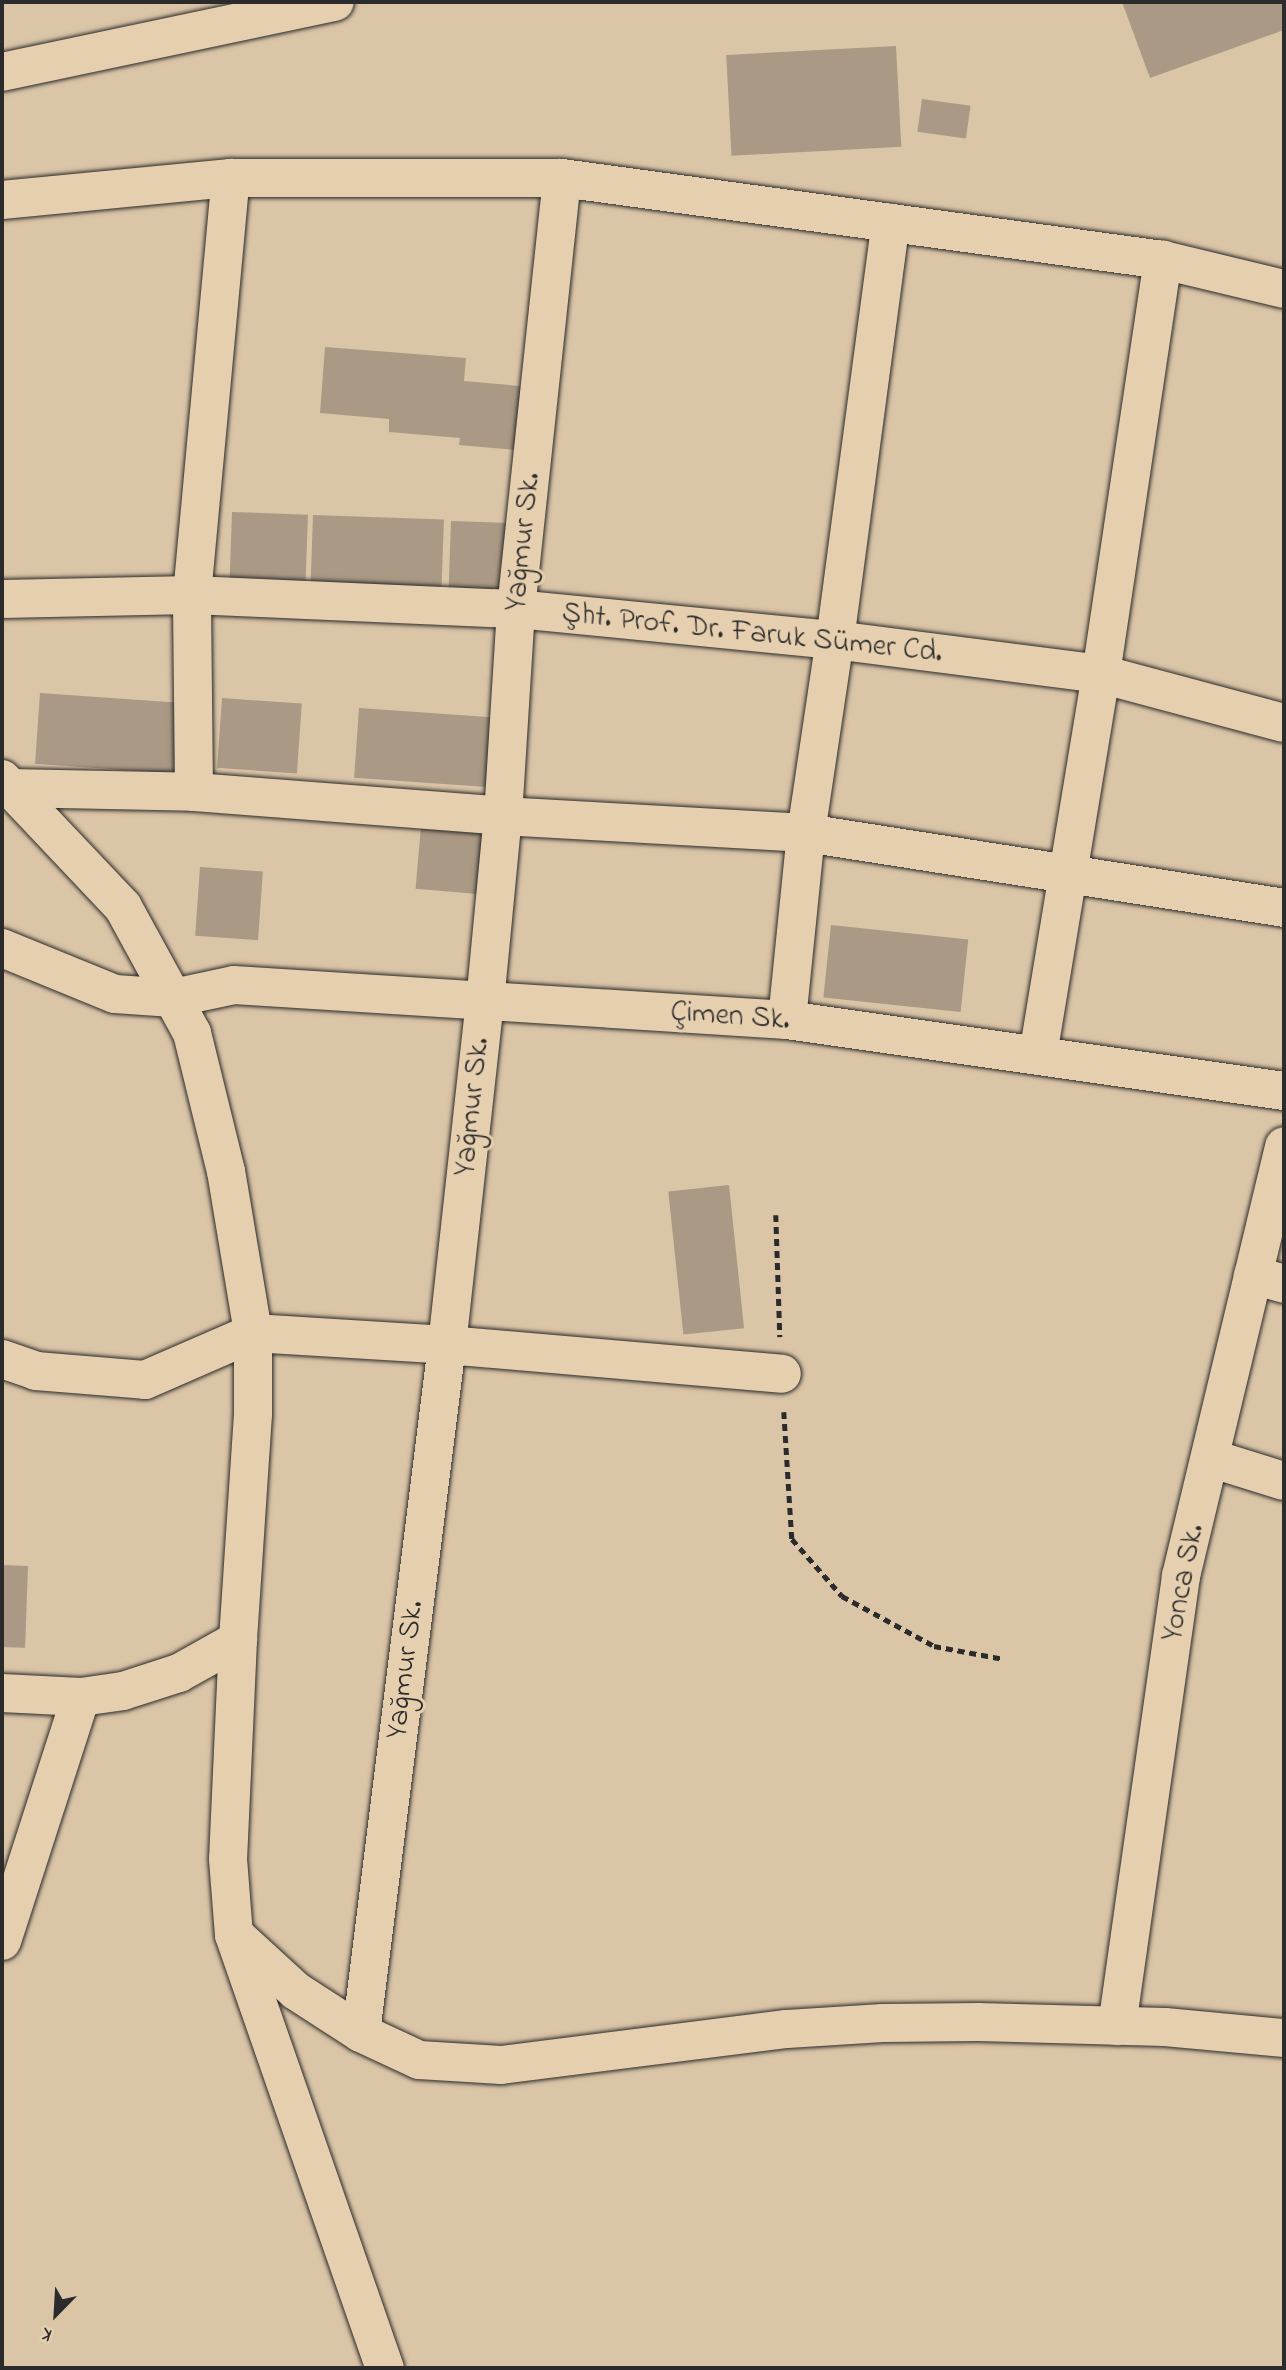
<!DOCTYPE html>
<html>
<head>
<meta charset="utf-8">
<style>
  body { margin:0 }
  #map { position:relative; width:1286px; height:2370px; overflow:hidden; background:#dbc5a7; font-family:"Indie Flower",sans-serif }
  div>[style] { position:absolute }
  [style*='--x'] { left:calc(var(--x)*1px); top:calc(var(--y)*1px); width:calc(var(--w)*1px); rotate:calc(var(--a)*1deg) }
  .building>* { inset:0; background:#aa9984; transform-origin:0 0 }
  .path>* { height:4.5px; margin-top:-2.25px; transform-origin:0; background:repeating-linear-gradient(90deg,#2b2b2b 0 7px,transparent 0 12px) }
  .roads { filter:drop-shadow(0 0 2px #2b2b2b) drop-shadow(0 0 2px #2b2b2b) }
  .minor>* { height:38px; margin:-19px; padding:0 19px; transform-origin:19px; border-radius:19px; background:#e6cfaf }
  .highway>* { height:38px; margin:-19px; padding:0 19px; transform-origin:19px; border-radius:19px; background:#e6cfaf }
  span { translate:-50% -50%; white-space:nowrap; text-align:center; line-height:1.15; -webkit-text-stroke:6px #e6cfaf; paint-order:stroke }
  .street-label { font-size:30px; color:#2b2b2b }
  .frame { position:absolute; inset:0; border:4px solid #2b2b2b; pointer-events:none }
  .north { position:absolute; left:21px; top:2279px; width:70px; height:70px; -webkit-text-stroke:5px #e6cfaf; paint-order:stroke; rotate:204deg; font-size:19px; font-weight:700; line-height:28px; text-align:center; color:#2b2b2b }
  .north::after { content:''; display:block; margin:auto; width:24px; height:32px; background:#2b2b2b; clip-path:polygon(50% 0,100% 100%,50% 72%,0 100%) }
</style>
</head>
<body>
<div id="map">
  <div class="building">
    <div style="clip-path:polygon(1122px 2px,1284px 2px,1284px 30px,1150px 78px)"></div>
    <div style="left:896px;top:46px;width:101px;height:170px;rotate:87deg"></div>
    <div style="left:922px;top:99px;width:49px;height:33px;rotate:8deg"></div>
    <div style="clip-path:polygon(325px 347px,466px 358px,464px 381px,531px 387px,527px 451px,459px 445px,460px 438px,389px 432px,389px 419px,320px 413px)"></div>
    <div style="left:232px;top:512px;width:76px;height:73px;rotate:2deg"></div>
    <div style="left:313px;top:515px;width:131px;height:73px;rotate:2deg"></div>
    <div style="left:451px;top:521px;width:61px;height:72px;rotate:2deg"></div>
    <div style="left:40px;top:693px;width:150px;height:71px;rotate:4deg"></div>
    <div style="left:222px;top:698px;width:80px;height:70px;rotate:4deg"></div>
    <div style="left:359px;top:708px;width:140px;height:70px;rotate:4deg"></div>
    <div style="left:422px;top:815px;width:62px;height:74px;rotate:5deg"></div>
    <div style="left:200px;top:867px;width:63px;height:69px;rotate:4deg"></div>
    <div style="left:831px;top:925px;width:138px;height:73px;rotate:6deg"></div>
    <div style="left:729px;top:1185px;width:144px;height:61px;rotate:84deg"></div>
    <div style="left:2px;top:1565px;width:26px;height:82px;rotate:2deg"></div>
  </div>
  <div class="path">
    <div style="--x:776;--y:1215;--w:122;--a:88.1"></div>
    <div style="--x:784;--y:1412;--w:127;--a:86.4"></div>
    <div style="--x:792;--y:1539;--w:76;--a:48.7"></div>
    <div style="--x:842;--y:1596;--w:105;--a:28.5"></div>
    <div style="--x:934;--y:1646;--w:71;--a:10.5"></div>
  </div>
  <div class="roads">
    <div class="minor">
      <div style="--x:2;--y:200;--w:230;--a:-5.5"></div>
      <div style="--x:231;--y:178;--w:331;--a:0"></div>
      <div style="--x:562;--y:178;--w:607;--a:7.77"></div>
      <div style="--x:1163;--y:260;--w:124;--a:13.5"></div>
      <div style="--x:2;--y:599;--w:190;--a:-1.2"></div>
      <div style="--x:192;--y:595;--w:324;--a:2.5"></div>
      <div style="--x:516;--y:609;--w:321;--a:5.6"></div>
      <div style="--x:835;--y:640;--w:268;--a:7.3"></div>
      <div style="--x:1101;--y:674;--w:189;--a:15"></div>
      <div style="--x:2;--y:779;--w:176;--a:46.6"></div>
      <div style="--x:123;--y:907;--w:144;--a:61.3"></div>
      <div style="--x:192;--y:1033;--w:142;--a:76.2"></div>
      <div style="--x:226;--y:1171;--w:164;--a:80.5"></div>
      <div style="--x:253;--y:1333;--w:81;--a:90"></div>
      <div style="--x:253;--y:1414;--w:226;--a:93.8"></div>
      <div style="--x:238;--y:1640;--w:219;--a:92.6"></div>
      <div style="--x:228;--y:1859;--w:76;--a:85.5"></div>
      <div style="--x:234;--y:1935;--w:459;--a:70.8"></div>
      <div style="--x:10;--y:788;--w:184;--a:1.2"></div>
      <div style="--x:194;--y:792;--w:310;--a:4.4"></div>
      <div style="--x:503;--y:816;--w:303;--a:3.2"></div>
      <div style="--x:806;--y:833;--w:484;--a:8.9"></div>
      <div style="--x:194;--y:792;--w:197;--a:-90.6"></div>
      <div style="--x:192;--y:595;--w:419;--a:-84.7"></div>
      <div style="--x:2;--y:948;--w:122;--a:22.2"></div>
      <div style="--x:115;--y:994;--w:58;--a:3.9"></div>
      <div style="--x:173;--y:998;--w:62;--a:-12"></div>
      <div style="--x:234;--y:985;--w:554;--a:3.62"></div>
      <div style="--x:787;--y:1020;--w:502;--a:8.13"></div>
      <div style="--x:787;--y:1020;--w:188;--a:-84.2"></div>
      <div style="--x:806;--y:833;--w:195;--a:-81.5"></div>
      <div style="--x:835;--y:640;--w:421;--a:-82.4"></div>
      <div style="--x:1038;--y:1055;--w:386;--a:-80.6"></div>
      <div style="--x:1101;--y:674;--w:419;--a:-81.5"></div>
      <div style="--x:1253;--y:1275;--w:32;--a:16"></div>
      <div style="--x:2;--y:1359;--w:36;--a:19"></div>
      <div style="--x:36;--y:1371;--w:109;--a:4.7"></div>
      <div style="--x:145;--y:1380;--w:118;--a:-23.5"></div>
      <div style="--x:253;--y:1333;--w:194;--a:3.5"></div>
      <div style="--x:447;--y:1345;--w:336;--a:4.9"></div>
      <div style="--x:1210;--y:1458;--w:77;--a:17.3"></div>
      <div style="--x:2;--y:1693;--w:79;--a:2.9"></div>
      <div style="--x:81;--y:1697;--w:42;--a:-8.1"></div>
      <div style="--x:123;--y:1691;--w:59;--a:-17.8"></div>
      <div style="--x:179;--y:1673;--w:68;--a:-29.2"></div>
      <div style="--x:236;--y:1936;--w:81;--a:42.5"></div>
      <div style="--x:296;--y:1991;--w:77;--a:32.9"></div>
      <div style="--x:361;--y:2033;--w:64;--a:25"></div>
      <div style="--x:419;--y:2060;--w:82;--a:3.5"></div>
      <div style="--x:501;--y:2065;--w:288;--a:-7.2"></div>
      <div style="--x:787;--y:2029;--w:96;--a:-3.6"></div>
      <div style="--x:883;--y:2023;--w:95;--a:-0.6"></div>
      <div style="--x:978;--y:2022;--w:187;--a:1.5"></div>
      <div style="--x:1165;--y:2027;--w:120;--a:5.3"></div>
      <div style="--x:2;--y:1941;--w:256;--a:-72.1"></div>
      <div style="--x:1117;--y:2026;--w:455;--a:-81.9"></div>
      <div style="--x:1181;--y:1576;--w:442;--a:-76.5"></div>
      <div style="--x:361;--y:2033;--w:693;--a:-82.87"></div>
      <div style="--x:447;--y:1345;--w:345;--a:-83.7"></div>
      <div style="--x:485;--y:1002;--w:187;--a:-84.5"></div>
      <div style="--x:503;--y:816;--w:207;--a:-86.4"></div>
      <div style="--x:516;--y:609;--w:433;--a:-83.9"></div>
    </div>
    <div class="highway">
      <div style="--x:2;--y:72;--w:340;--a:-11.9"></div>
    </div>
  </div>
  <div class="street-label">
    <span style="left:524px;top:542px;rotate:-84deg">Yağmur Sk.</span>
    <span style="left:752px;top:634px;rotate:6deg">Şht. Prof. Dr. Faruk Sümer Cd.</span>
    <span style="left:730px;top:1017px;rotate:4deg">Çimen Sk.</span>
    <span style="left:473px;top:1107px;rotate:-84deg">Yağmur Sk.</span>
    <span style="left:1184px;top:1583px;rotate:-79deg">Yonca Sk.</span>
    <span style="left:406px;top:1670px;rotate:-83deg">Yağmur Sk.</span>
  </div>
  <div class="frame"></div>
  <div class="north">K</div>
</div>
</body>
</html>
